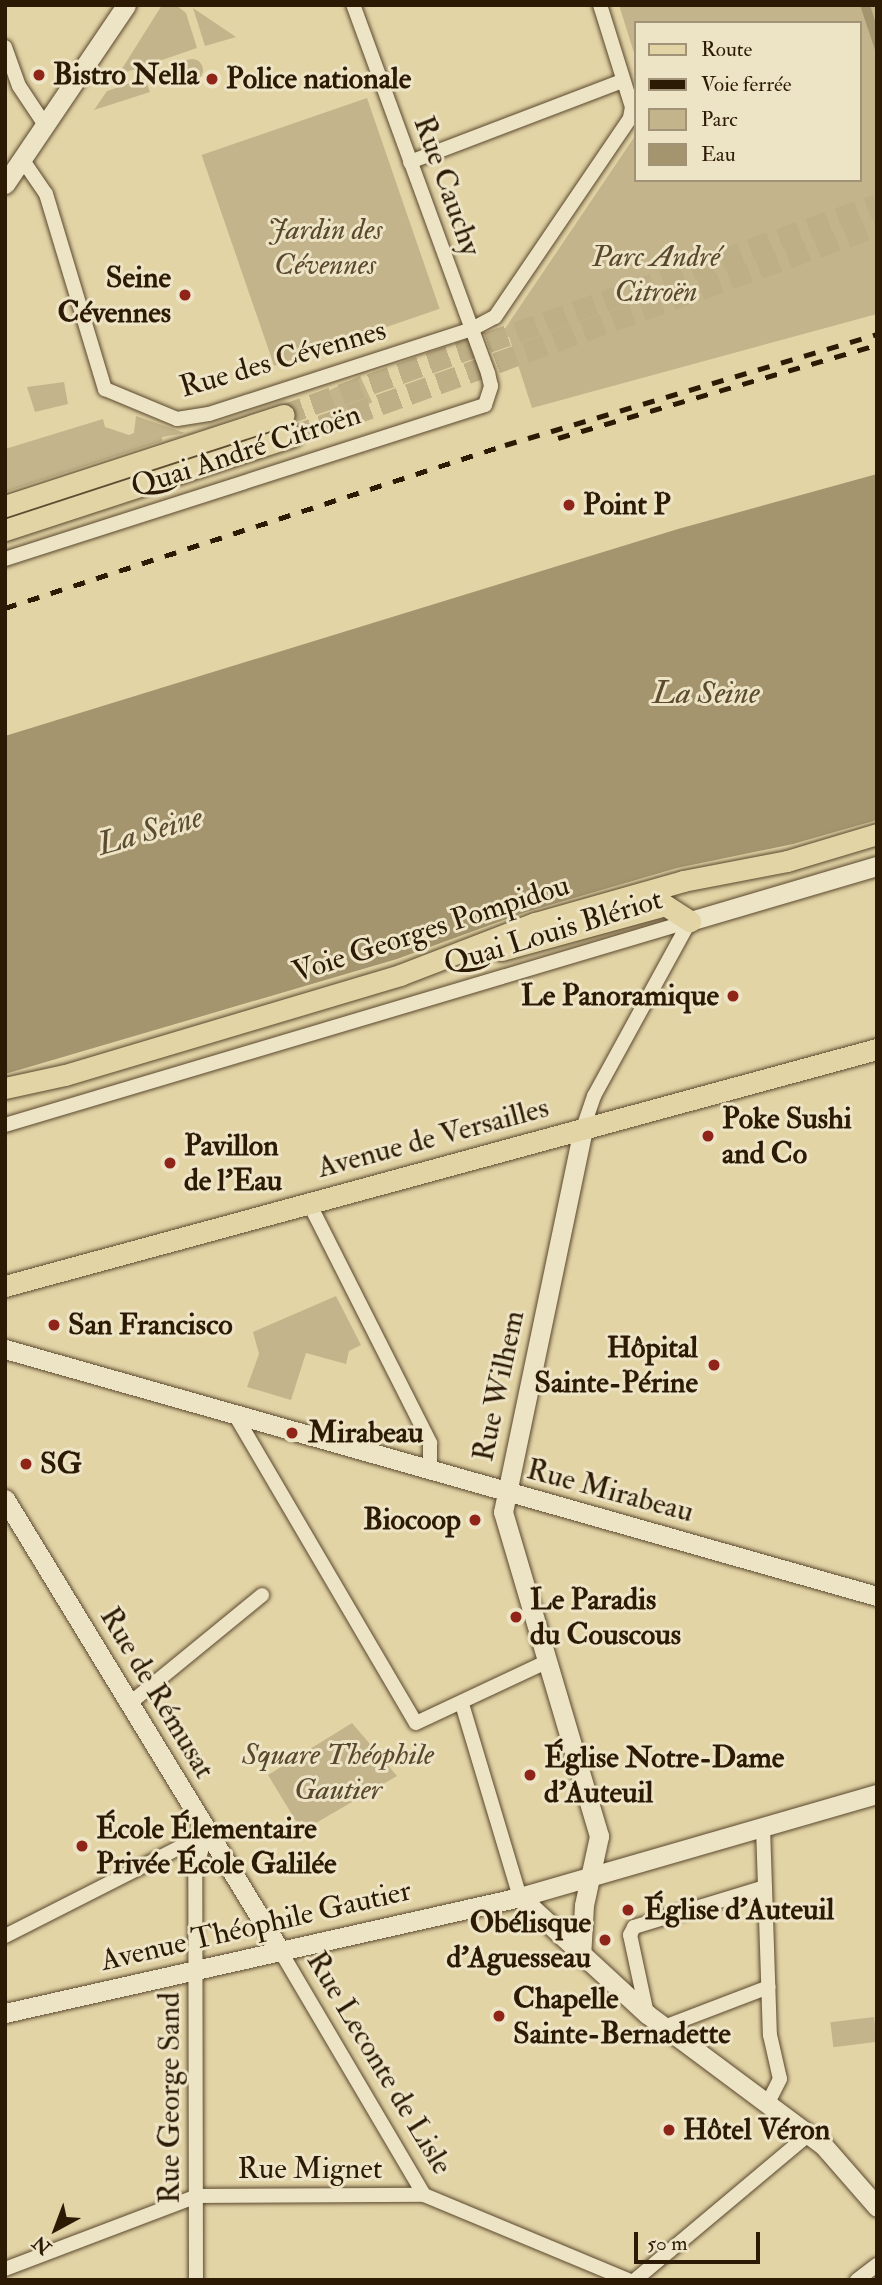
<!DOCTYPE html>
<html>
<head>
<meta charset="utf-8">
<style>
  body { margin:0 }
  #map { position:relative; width:882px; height:2285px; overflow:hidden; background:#e3d4a6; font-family:"IM FELL Double Pica",serif }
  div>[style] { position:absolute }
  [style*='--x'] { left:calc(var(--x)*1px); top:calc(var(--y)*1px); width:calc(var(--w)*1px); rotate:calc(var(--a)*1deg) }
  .green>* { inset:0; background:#c4b48b; transform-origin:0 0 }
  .round { border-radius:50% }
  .water>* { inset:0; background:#a5956f }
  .primary-tunnel>* { height:21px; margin-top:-10.5px; transform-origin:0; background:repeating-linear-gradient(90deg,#beaf86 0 21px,transparent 0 31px) }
  .roads { filter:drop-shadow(0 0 2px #5a482d) drop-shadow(0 0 2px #5a482d) }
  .street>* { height:14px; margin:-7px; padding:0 7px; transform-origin:7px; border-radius:7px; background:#ede3c5 }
  .secondary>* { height:19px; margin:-9.5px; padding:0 9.5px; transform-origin:9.5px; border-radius:9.5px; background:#ede3c5 }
  .primary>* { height:21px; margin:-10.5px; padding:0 10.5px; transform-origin:10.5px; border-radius:10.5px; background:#e3d4a6 }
  .rail>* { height:5px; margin-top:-2.5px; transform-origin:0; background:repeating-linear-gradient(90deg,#2c1a05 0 12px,transparent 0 24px) }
  .dots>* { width:19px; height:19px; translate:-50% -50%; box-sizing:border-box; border:4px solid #ede3c5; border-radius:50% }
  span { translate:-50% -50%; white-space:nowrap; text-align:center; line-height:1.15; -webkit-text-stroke:6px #ede3c5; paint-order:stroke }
  .poi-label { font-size:30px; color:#2c1a05; font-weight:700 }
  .left { translate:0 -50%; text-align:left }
  .right { translate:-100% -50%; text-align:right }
  .street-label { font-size:30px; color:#2c1a05 }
  .park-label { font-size:30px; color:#5a482d; font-style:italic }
  .water-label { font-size:32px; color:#5c4b2f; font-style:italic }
  .frame { position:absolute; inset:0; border:7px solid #2c1a05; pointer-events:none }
  .legend { position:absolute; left:634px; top:21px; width:228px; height:161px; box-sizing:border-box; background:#ede3c5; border:2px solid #a09378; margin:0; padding:9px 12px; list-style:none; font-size:21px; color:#2c1a05 }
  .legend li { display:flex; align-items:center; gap:14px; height:35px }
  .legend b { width:35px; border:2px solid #a09378 }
  .north { position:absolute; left:21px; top:2194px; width:70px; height:70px; -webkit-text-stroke:5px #ede3c5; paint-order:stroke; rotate:221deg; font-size:19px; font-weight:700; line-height:28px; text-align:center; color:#2c1a05 }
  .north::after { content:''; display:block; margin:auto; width:24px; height:32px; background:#2c1a05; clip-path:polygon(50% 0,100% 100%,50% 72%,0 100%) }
  .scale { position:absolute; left:634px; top:2232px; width:126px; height:32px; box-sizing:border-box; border:4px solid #2c1a05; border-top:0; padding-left:9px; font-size:21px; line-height:24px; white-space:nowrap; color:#2c1a05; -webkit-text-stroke:5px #ede3c5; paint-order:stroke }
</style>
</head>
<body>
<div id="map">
  <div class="green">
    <div style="clip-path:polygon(162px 5px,176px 5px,186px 13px,197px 48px,118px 75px)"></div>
    <div style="clip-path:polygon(619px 5px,877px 5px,877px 314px,532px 408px,509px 337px,502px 333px,635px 136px,635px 180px,859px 180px,859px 23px,635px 23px,635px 56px)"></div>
    <div style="clip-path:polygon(193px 8px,236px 37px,205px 46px)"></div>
    <div class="round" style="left:181px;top:59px;width:22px;height:22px"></div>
    <div style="clip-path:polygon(145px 78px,150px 92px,94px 110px,107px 91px)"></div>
    <div style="left:367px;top:98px;width:223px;height:175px;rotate:71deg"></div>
    <div style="left:360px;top:376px;width:29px;height:41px;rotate:65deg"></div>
    <div style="clip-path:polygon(64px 382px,68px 404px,35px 412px,27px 387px)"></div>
    <div style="clip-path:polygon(136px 416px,185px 433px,162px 437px,162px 441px,5px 492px,5px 449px,103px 419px,105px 427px,129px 435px,134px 433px)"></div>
    <div style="clip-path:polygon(336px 1296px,361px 1345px,349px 1351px,346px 1364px,306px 1353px,291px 1400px,247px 1387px,259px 1354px,253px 1332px)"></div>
    <div style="clip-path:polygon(352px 1723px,397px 1776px,302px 1831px,268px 1775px)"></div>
    <div style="left:874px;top:2017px;width:25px;height:44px;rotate:83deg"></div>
  </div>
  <div class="water">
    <div style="clip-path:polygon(860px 5px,870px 5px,877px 27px,877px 56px)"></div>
    <div style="clip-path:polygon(877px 474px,877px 820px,793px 844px,677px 868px,526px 912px,397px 959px,5px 1074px,5px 736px,678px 529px)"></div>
  </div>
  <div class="primary-tunnel">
    <div style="--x:283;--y:415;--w:630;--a:-19.56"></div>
    <div style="--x:292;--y:436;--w:622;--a:-19.75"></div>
  </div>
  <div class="roads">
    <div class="street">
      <div style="--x:5;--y:47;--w:41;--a:70.3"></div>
      <div style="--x:19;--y:86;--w:47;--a:56.3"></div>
      <div style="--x:22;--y:159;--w:42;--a:55.6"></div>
      <div style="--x:46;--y:194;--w:204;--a:73.2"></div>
      <div style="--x:105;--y:389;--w:78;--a:22.6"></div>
      <div style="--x:177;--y:419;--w:32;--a:-9"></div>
      <div style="--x:209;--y:414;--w:276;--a:-17.9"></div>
      <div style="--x:472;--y:329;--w:26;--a:-28"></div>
      <div style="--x:495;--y:317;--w:240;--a:-55.8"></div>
      <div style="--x:630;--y:118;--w:11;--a:-80"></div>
      <div style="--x:632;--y:107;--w:107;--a:-107.4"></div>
      <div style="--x:410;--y:162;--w:224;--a:-20.9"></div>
      <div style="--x:5;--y:559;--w:504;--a:-17.79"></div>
      <div style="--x:485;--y:405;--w:20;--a:-72"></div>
      <div style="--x:491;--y:386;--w:13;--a:-103"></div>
      <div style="--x:488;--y:373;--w:392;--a:-110.1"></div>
      <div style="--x:5;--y:1125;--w:715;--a:-16.58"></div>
      <div style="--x:583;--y:1128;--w:34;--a:-71"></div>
      <div style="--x:594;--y:1096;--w:200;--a:-61.3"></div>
      <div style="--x:309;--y:1203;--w:269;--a:63.2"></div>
      <div style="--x:430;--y:1443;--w:27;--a:90"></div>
      <div style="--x:234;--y:1413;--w:359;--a:59.6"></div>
      <div style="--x:416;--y:1723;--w:144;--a:-25.1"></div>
      <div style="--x:129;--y:1704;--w:172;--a:-39.3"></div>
      <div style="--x:462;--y:1704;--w:202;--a:73.3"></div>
      <div style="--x:763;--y:1827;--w:208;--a:88.1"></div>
      <div style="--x:770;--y:2035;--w:45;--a:77.2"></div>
      <div style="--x:780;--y:2079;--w:27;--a:117"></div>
      <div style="--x:5;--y:1936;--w:225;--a:-26.9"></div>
      <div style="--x:281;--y:1952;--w:282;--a:59.5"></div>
      <div style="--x:424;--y:2195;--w:221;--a:22.6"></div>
      <div style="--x:647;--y:2014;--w:81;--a:-102.1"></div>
      <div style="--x:630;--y:1935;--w:9;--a:-63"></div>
      <div style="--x:634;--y:1927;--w:137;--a:-17"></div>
      <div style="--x:664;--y:2027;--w:112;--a:-20.9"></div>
      <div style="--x:5;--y:2269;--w:205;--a:-20.8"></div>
      <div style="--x:197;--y:2196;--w:227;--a:-0.3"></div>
      <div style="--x:196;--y:2280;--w:409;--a:-90.1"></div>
      <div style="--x:195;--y:1871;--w:39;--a:-73"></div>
      <div style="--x:635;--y:2280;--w:227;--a:-40"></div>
      <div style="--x:857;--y:2280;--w:25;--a:-37"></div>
    </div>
    <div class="secondary">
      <div style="--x:5;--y:184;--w:216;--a:-55.9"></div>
      <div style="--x:690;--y:921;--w:195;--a:-16.4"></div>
      <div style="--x:5;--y:1349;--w:906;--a:15.82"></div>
      <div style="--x:5;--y:1499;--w:530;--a:58.65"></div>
      <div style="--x:520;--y:1897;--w:173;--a:42.7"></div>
      <div style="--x:647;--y:2014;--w:219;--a:36.7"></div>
      <div style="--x:823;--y:2145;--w:82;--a:48.9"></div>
      <div style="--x:581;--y:1957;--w:52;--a:-86.7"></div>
      <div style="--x:584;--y:1905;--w:71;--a:-77.7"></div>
      <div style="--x:599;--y:1836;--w:338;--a:-106.5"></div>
      <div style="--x:503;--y:1512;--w:392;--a:-78.2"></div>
      <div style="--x:5;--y:2013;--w:528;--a:-12.69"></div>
      <div style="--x:520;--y:1897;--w:372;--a:-16.1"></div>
    </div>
    <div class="primary">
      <div style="--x:5;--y:506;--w:293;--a:-18.1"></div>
      <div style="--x:5;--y:530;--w:302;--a:-18.1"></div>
      <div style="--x:501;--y:950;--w:170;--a:-15.3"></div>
      <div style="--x:665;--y:905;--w:30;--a:33"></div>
      <div style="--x:5;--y:1088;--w:61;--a:-12.2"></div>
      <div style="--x:65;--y:1075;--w:350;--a:-16.6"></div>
      <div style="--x:400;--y:975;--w:145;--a:-21.1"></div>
      <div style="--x:535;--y:923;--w:154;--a:-15.8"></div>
      <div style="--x:683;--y:881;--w:106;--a:-10.9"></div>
      <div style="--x:787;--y:861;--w:94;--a:-16.7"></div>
      <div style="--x:5;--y:1286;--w:904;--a:-15.21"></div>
    </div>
  </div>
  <div class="rail">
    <div style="--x:558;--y:438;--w:332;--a:-16.3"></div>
    <div style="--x:5;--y:608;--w:526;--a:-18.06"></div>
    <div style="--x:505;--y:445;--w:388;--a:-16.6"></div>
  </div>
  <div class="dots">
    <div style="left:39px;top:75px;background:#8f2418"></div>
    <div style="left:212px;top:79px;background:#8f2418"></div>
    <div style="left:185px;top:295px;background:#8f2418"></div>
    <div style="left:569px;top:505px;background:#8f2418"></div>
    <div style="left:733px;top:996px;background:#8f2418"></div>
    <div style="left:708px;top:1136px;background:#8f2418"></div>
    <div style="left:170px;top:1163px;background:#8f2418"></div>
    <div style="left:54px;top:1325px;background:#8f2418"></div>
    <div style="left:714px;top:1365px;background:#8f2418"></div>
    <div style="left:292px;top:1433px;background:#8f2418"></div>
    <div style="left:26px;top:1464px;background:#8f2418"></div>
    <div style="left:475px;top:1520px;background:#8f2418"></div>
    <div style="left:516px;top:1617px;background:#8f2418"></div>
    <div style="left:530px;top:1775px;background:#8f2418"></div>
    <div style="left:82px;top:1846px;background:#8f2418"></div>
    <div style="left:628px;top:1910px;background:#8f2418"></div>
    <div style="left:605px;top:1940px;background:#8f2418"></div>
    <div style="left:499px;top:2016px;background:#8f2418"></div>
    <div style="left:669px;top:2130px;background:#8f2418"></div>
  </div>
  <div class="poi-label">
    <span class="left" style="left:53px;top:75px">Bistro Nella</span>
    <span class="left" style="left:226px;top:79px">Police nationale</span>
    <span class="right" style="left:171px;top:295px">Seine<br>Cévennes</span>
    <span class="left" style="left:583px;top:505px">Point P</span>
    <span class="right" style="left:719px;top:996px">Le Panoramique</span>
    <span class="left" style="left:722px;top:1136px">Poke Sushi<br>and Co</span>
    <span class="left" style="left:184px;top:1163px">Pavillon<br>de l'Eau</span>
    <span class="left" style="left:68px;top:1325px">San Francisco</span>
    <span class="right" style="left:698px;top:1365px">Hôpital<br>Sainte-Périne</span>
    <span class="left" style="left:308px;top:1433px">Mirabeau</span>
    <span class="left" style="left:40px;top:1464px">SG</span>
    <span class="right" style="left:461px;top:1520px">Biocoop</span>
    <span class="left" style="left:530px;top:1617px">Le Paradis<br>du Couscous</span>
    <span class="left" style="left:544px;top:1775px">Église Notre-Dame<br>d'Auteuil</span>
    <span class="left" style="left:96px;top:1846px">École Élementaire<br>Privée École Galilée</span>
    <span class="left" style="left:644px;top:1910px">Église d'Auteuil</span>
    <span class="right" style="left:591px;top:1940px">Obélisque<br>d'Aguesseau</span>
    <span class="left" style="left:513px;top:2016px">Chapelle<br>Sainte-Bernadette</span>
    <span class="left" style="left:683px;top:2130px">Hôtel Véron</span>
  </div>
  <div class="street-label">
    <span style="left:447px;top:186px;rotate:70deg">Rue Cauchy</span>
    <span style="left:283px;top:359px;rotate:-16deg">Rue des Cévennes</span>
    <span style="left:246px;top:451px;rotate:-18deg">Quai André Citroën</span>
    <span style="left:431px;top:929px;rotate:-18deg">Voie Georges Pompidou</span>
    <span style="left:553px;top:932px;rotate:-17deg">Quai Louis Blériot</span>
    <span style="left:433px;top:1138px;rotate:-15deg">Avenue de Versailles</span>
    <span style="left:499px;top:1386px;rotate:-78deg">Rue Wilhem</span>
    <span style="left:610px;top:1491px;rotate:15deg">Rue Mirabeau</span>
    <span style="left:157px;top:1693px;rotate:59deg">Rue de Rémusat</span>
    <span style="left:256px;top:1926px;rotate:-13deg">Avenue Théophile Gautier</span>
    <span style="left:379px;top:2063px;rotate:59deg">Rue Leconte de Lisle</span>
    <span style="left:170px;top:2098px;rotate:-90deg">Rue George Sand</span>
    <span style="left:310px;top:2169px">Rue Mignet</span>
  </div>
  <div class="park-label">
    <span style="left:325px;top:247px">Jardin des<br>Cévennes</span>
    <span style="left:656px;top:274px">Parc André<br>Citroën</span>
    <span style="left:338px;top:1772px">Square Théophile<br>Gautier</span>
  </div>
  <div class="water-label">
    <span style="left:706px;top:693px">La Seine</span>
    <span style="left:150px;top:831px;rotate:-16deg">La Seine</span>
  </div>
  <div class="frame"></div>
  <ul class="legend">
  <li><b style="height:9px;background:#e3d4a6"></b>Route</li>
  <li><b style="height:9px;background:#2c1a05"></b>Voie ferrée</li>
  <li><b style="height:19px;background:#c4b48b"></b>Parc</li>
  <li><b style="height:19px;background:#a5956f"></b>Eau</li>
  </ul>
  <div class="north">N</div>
  <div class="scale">50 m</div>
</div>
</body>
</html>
